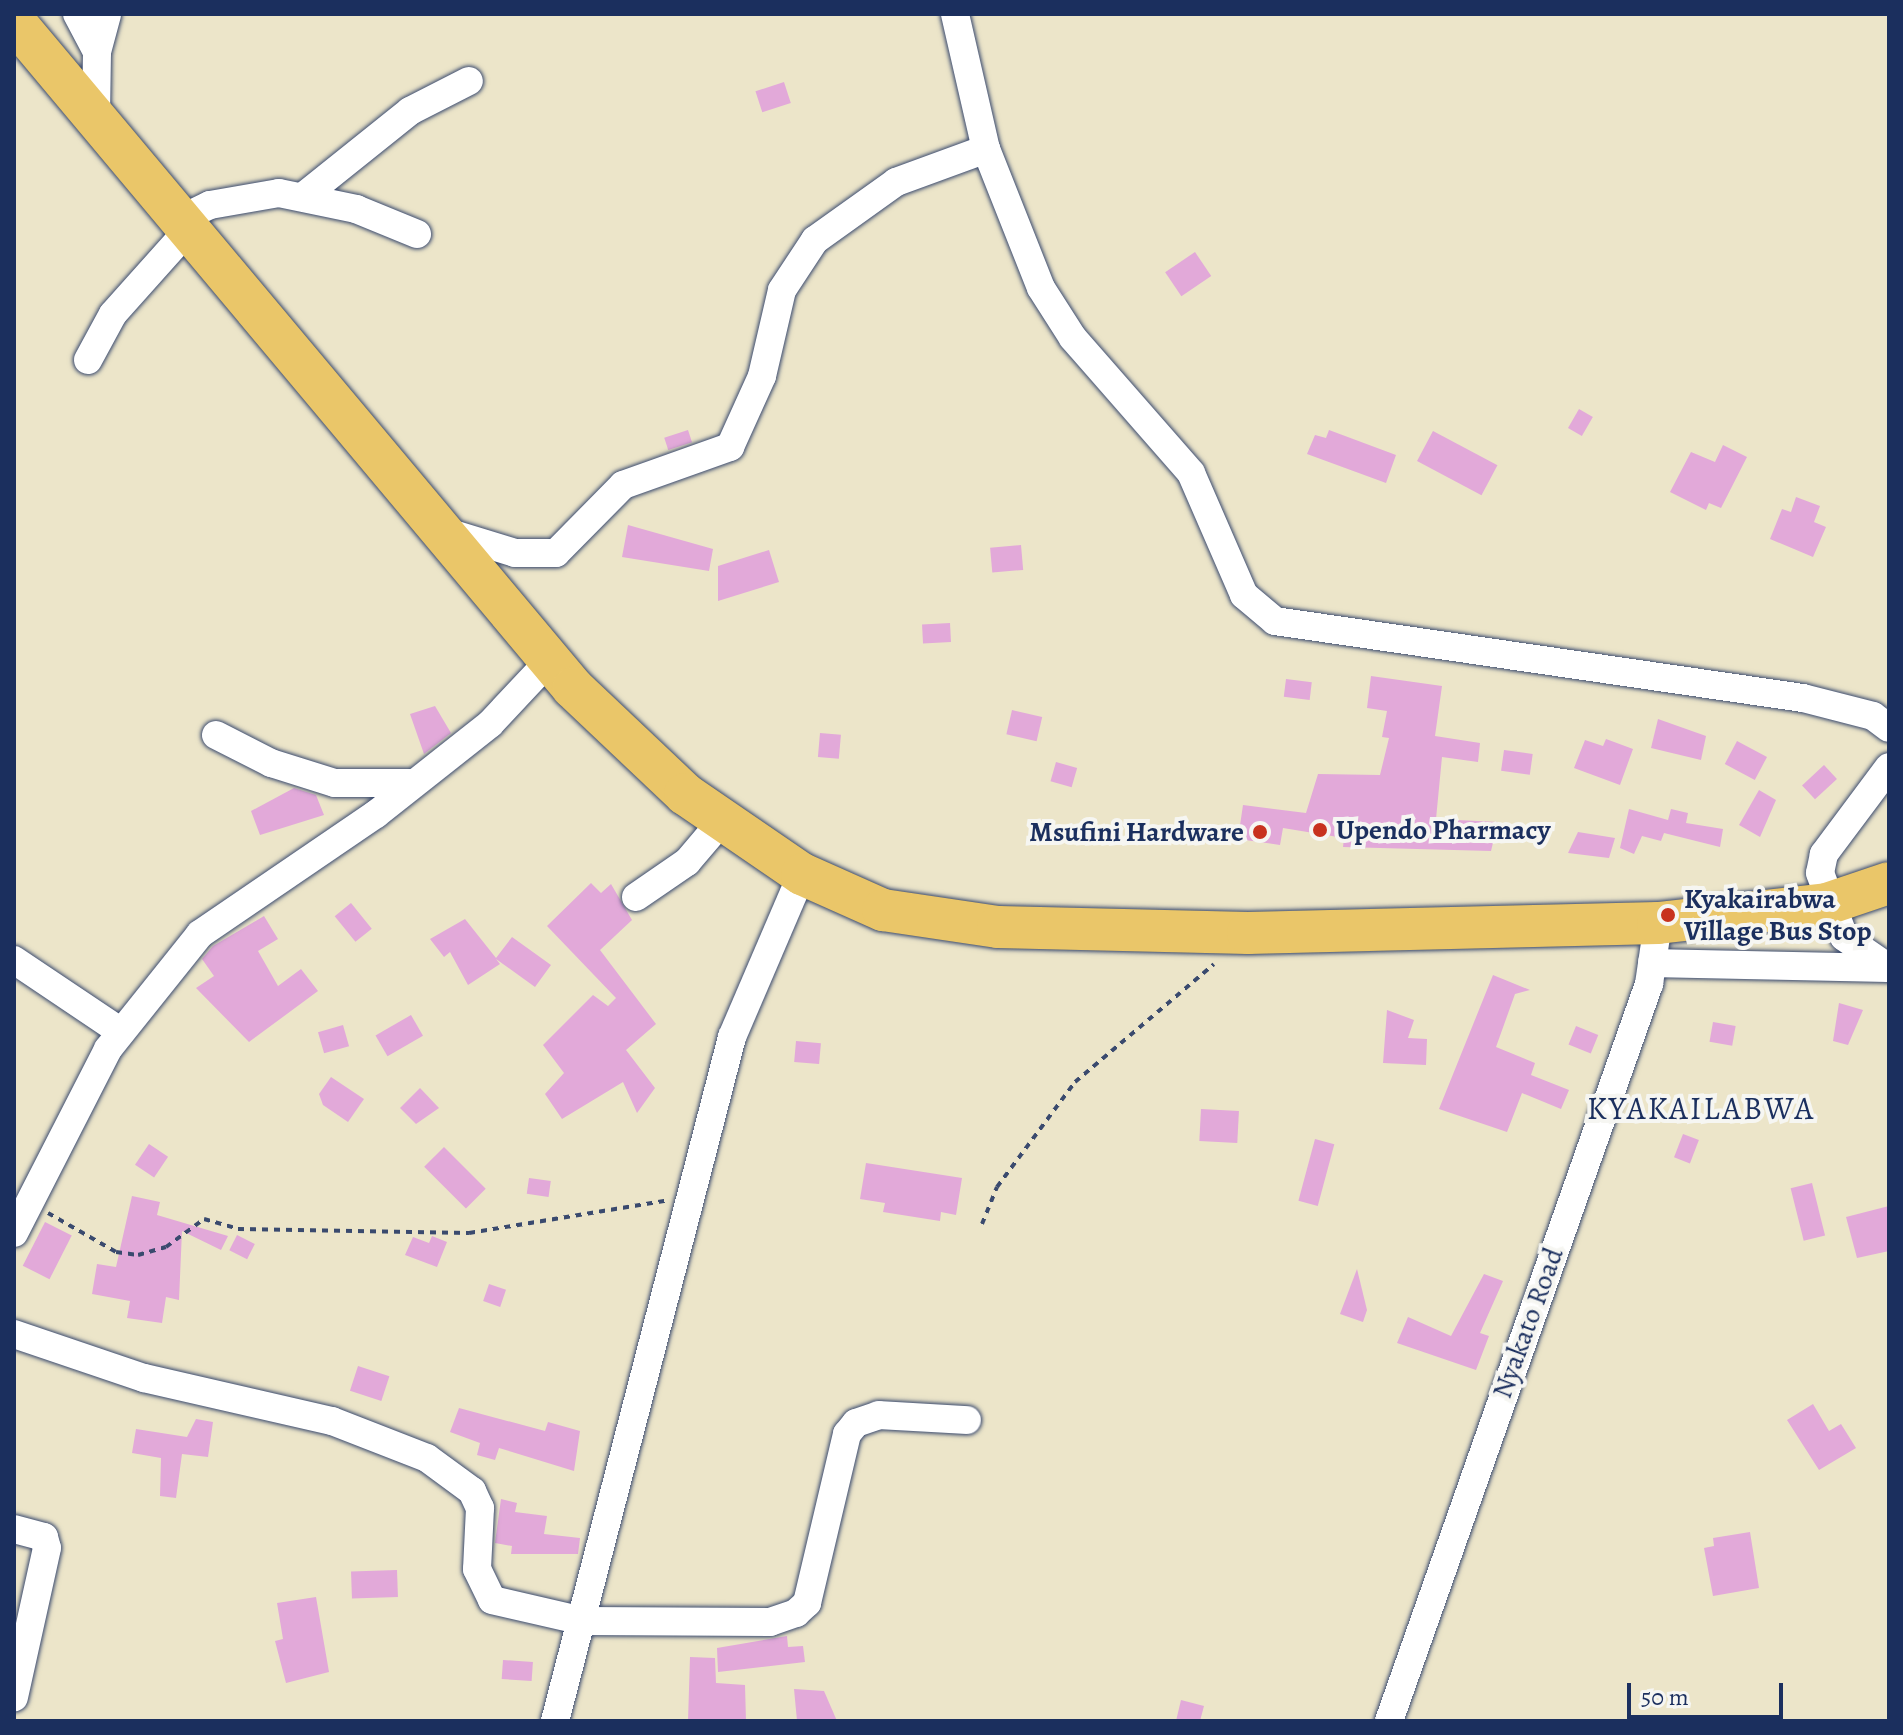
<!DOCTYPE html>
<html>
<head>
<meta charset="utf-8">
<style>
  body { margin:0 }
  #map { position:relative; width:1903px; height:1735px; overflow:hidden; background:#ece5c9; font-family:Alegreya,serif }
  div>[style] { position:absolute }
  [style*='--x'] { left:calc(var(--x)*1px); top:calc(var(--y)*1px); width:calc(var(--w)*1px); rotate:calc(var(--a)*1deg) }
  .building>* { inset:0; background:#e2a9d9; transform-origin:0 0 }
  .path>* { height:4px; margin-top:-2px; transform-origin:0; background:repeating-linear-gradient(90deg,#3a4a6e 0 6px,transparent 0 12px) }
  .roads { filter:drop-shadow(0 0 2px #3a4a6e) drop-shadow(0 0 2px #3a4a6e) }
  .minor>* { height:28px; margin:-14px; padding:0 14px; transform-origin:14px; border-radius:14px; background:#fff }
  .highway>* { height:42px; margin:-21px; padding:0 21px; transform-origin:21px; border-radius:21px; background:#eac669 }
  .dots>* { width:22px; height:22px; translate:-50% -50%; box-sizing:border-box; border:4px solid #f6f6f2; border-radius:50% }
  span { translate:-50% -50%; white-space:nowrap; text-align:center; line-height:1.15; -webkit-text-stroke:8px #f6f6f2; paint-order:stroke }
  .poi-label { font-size:28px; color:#1b2f5e; font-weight:700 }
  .left { translate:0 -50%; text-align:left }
  .right { translate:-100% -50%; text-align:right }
  .street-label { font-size:28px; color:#1b2f5e }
  .quarter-label { font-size:32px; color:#1b2f5e; letter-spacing:2px }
  .frame { position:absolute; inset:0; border:16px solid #1b2f5e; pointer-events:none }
  .scale { position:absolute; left:1627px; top:1683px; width:156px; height:36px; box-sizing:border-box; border:4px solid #1b2f5e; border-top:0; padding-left:10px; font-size:24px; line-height:28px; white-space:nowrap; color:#1b2f5e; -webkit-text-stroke:6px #f6f6f2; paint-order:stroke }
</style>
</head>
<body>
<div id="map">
  <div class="building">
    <div style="left:784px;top:82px;width:22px;height:30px;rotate:72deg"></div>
    <div style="left:1195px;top:252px;width:29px;height:36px;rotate:56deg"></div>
    <div style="left:1579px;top:409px;width:16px;height:22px;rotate:30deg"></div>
    <div style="left:688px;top:430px;width:13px;height:25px;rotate:72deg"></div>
    <div style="clip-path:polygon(1329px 430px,1396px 455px,1386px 483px,1307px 454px,1315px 435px,1326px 438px)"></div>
    <div style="left:1433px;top:431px;width:73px;height:34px;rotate:28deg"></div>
    <div style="clip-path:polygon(1723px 445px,1747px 457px,1721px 508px,1709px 503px,1706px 510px,1670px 492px,1691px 452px,1715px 462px)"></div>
    <div style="clip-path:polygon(1796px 497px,1820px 506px,1814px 522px,1826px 527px,1813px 557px,1770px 539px,1782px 509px,1791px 512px)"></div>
    <div style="clip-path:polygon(628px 525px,713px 549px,709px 571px,622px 557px)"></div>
    <div style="left:1021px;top:545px;width:25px;height:31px;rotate:85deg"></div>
    <div style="clip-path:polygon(769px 550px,779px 582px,718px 601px,718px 566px)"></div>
    <div style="left:950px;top:623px;width:19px;height:28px;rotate:87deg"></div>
    <div style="clip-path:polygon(1371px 676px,1442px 686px,1435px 736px,1480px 743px,1478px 762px,1442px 757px,1436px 819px,1498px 822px,1491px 851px,1343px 847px,1344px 838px,1283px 828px,1280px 845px,1238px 839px,1243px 805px,1306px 813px,1318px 774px,1380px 775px,1389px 738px,1382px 737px,1387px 711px,1367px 708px)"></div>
    <div style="left:1286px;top:679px;width:26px;height:18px;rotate:7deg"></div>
    <div style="clip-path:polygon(435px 706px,451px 733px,424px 754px,410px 714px)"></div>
    <div style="left:1012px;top:710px;width:31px;height:25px;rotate:13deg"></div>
    <div style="clip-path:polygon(1658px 719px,1706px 736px,1701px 760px,1651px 748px)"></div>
    <div style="left:820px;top:733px;width:21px;height:24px;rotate:5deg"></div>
    <div style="clip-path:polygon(1606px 739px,1633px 749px,1620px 785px,1574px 768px,1585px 740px,1603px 746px)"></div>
    <div style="left:1737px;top:741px;width:34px;height:26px;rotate:28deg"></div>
    <div style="left:1504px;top:750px;width:29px;height:21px;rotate:8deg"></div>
    <div style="left:1056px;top:762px;width:22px;height:20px;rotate:16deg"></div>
    <div style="left:1824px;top:765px;width:19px;height:30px;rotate:47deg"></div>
    <div style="clip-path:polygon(294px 788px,316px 795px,324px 815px,260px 835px,251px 811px)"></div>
    <div style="clip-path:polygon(1759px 790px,1776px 800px,1760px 837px,1739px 825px)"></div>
    <div style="clip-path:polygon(1629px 809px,1668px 820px,1671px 809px,1688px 813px,1686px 823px,1723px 829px,1720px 847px,1664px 833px,1661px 841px,1642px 836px,1634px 854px,1620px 848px)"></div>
    <div style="clip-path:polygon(1578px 832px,1615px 838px,1609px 858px,1568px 853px)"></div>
    <div style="clip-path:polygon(591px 883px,601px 893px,611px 884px,632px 920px,600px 950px,656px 1024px,626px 1050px,655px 1088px,637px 1113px,623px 1082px,562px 1119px,545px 1094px,564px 1073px,543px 1045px,593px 995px,608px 1006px,616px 998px,547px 926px)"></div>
    <div style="left:351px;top:903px;width:33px;height:21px;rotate:51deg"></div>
    <div style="clip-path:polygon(264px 916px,278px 939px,258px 951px,278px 986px,301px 969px,318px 991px,249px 1042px,196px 988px,214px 976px,202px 959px,213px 946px)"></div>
    <div style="clip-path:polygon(465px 919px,496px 958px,512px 937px,551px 965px,535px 987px,496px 959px,500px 964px,468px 985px,450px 952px,444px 957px,430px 939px)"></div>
    <div style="clip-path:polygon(1493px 975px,1530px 990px,1515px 994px,1496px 1047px,1535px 1063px,1531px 1075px,1569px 1090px,1561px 1109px,1522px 1093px,1507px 1132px,1439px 1109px)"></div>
    <div style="clip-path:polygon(1839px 1003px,1863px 1010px,1848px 1045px,1833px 1041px)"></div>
    <div style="clip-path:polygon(1387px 1010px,1414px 1020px,1408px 1038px,1427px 1039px,1426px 1065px,1383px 1063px)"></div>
    <div style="left:411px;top:1015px;width:24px;height:41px;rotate:60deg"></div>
    <div style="left:1713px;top:1022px;width:23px;height:20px;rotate:10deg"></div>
    <div style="left:343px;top:1025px;width:22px;height:26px;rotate:74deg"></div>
    <div style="left:1576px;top:1026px;width:24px;height:20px;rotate:22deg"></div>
    <div style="left:796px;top:1041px;width:25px;height:21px;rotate:5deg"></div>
    <div style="clip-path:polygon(331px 1077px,364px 1099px,348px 1122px,323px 1105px,319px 1094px)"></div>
    <div style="clip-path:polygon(420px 1088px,439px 1108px,416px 1124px,400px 1108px)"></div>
    <div style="left:1201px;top:1109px;width:38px;height:32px;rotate:3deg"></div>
    <div style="left:1683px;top:1134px;width:17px;height:25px;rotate:21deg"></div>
    <div style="left:1315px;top:1139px;width:20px;height:64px;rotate:15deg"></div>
    <div style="left:149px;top:1144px;width:23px;height:25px;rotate:34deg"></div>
    <div style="left:444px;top:1147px;width:59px;height:28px;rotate:45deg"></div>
    <div style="clip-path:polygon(866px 1163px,962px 1178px,956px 1215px,941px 1212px,940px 1221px,883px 1212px,885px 1203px,860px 1199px)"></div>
    <div style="left:529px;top:1178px;width:22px;height:16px;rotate:8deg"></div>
    <div style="left:1812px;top:1183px;width:54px;height:22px;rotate:76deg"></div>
    <div style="clip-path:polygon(132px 1196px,160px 1202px,157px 1215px,228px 1236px,221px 1250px,182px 1231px,179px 1300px,166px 1297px,162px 1323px,127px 1318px,130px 1301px,92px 1294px,97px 1264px,116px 1267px)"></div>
    <div style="clip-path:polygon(1889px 1206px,1889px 1251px,1857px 1258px,1846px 1217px)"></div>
    <div style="left:45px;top:1222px;width:30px;height:49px;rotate:27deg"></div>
    <div style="left:237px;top:1235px;width:20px;height:17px;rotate:27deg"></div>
    <div style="clip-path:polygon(432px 1236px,447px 1242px,437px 1267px,405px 1255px,413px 1237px,429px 1243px)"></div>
    <div style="clip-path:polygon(1357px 1269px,1367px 1310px,1363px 1322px,1340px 1314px)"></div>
    <div style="clip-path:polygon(1484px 1274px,1503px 1281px,1480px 1333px,1489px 1336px,1476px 1370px,1397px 1343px,1408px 1317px,1451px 1336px)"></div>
    <div style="left:489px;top:1284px;width:18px;height:18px;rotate:19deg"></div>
    <div style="left:358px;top:1366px;width:33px;height:26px;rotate:18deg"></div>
    <div style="clip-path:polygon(1813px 1404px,1829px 1431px,1841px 1424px,1856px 1448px,1819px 1470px,1787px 1420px)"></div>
    <div style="clip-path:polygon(459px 1408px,545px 1431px,548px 1422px,580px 1431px,574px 1471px,499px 1448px,495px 1460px,477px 1455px,480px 1443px,450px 1432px)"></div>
    <div style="clip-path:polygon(196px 1419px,213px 1422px,208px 1457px,182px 1454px,176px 1498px,160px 1496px,161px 1458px,132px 1453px,136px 1429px,187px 1437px)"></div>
    <div style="clip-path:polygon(501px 1499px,517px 1503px,515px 1512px,547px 1516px,544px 1534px,580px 1538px,578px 1554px,511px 1554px,512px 1546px,495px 1543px)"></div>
    <div style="clip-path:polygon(1750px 1532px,1759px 1588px,1713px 1596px,1704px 1548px,1714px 1546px,1713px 1538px)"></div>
    <div style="left:397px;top:1570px;width:27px;height:46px;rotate:88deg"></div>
    <div style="clip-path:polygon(316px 1597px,329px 1672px,286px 1683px,275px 1641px,283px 1639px,277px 1603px)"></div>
    <div style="clip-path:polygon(787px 1636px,788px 1647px,803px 1646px,805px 1662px,718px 1672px,717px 1648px)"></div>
    <div style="clip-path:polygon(690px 1657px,715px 1658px,716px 1683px,745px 1685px,746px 1721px,688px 1721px)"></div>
    <div style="left:503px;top:1660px;width:30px;height:19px;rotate:4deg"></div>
    <div style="clip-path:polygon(794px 1689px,824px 1691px,837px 1721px,797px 1721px)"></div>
    <div style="clip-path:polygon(1181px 1700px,1204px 1706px,1200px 1721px,1176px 1721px)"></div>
  </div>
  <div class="path">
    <div style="--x:48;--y:1213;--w:78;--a:29.8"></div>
    <div style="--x:116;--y:1252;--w:22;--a:8"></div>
    <div style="--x:138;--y:1255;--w:29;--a:-16"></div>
    <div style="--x:166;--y:1247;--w:47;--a:-36.4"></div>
    <div style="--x:204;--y:1219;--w:35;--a:16"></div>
    <div style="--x:238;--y:1229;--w:231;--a:1"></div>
    <div style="--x:469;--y:1233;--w:199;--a:-9.3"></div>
    <div style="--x:982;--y:1224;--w:40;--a:-68"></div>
    <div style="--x:997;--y:1187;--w:131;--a:-53.4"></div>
    <div style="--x:1075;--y:1082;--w:182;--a:-40.3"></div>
  </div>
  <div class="roads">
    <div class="minor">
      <div style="--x:77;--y:14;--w:43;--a:62.2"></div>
      <div style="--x:97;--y:52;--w:67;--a:90.9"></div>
      <div style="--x:955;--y:14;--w:139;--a:77.1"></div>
      <div style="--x:986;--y:149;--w:149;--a:68.4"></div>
      <div style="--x:1041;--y:288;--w:59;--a:57.4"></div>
      <div style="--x:1073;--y:338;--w:179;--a:48.8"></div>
      <div style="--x:1191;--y:473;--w:133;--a:66.5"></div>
      <div style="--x:1244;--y:595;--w:40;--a:40"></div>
      <div style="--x:1275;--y:621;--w:534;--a:8.3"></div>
      <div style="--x:1803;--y:698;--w:72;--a:14.4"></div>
      <div style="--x:1873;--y:716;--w:20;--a:37"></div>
      <div style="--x:97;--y:52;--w:39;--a:-75"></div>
      <div style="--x:304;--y:196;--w:136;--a:-38.7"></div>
      <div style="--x:410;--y:111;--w:66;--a:-27"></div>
      <div style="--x:179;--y:220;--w:34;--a:-26"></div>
      <div style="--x:210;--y:205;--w:70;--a:-9.9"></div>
      <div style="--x:279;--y:193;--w:79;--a:11.7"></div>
      <div style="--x:356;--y:209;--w:66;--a:22.3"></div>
      <div style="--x:88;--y:360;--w:52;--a:-61.5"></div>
      <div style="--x:113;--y:314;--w:113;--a:-48.2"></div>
      <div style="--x:447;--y:532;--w:71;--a:17.2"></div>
      <div style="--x:515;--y:553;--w:41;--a:0"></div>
      <div style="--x:556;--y:553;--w:95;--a:-45.4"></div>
      <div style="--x:623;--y:485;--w:114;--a:-19.6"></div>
      <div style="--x:730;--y:447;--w:78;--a:-65.7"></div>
      <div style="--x:762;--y:376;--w:88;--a:-76.9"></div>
      <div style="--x:782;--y:290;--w:60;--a:-56.6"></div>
      <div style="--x:815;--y:240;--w:100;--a:-35.6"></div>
      <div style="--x:896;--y:182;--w:96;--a:-20.1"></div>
      <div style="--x:216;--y:735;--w:62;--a:27"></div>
      <div style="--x:271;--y:763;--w:67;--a:17.4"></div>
      <div style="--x:335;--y:783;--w:78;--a:0"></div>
      <div style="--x:1889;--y:767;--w:109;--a:126.8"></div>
      <div style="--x:1824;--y:854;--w:19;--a:102"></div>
      <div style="--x:1820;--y:873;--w:68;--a:69.4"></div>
      <div style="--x:1844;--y:937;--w:55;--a:34.6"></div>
      <div style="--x:636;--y:897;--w:62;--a:-34.5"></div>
      <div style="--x:687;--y:862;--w:52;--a:-49.6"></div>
      <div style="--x:14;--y:960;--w:129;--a:33.9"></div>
      <div style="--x:1652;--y:963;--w:234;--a:1.2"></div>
      <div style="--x:14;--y:1233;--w:207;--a:-62.9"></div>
      <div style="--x:108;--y:1049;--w:147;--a:-51.3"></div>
      <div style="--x:200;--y:934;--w:213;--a:-34.3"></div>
      <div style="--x:376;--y:814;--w:145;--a:-38.3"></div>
      <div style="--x:490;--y:724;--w:86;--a:-46.9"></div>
      <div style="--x:14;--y:1334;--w:137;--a:18.7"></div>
      <div style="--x:144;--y:1378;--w:193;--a:12.9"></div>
      <div style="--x:332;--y:1421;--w:102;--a:21.3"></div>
      <div style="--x:427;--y:1458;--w:56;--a:36.3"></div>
      <div style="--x:472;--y:1491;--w:19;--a:65"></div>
      <div style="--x:480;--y:1508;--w:61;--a:92.8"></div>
      <div style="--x:477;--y:1569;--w:34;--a:64"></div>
      <div style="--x:492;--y:1600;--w:93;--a:13"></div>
      <div style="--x:583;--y:1621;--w:187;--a:0.3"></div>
      <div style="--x:770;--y:1622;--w:28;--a:-19"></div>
      <div style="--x:796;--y:1613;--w:15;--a:-42"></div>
      <div style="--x:807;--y:1603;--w:174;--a:-76.7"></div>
      <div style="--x:847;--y:1434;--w:14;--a:-51"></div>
      <div style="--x:856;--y:1423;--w:24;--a:-19"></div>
      <div style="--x:879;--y:1415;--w:88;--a:3.3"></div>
      <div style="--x:14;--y:1529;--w:31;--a:15"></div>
      <div style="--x:44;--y:1537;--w:11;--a:75"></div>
      <div style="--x:47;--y:1548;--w:153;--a:102.5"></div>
      <div style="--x:555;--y:1721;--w:707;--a:-75.49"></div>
      <div style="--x:732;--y:1037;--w:177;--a:-66.8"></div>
      <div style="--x:1389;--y:1721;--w:782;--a:-70.57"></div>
      <div style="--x:1649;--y:984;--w:62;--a:-81.6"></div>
    </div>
    <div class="highway">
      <div style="--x:14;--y:21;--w:870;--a:50.03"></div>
      <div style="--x:573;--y:688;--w:154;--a:43.4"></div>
      <div style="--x:685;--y:794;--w:142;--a:34.4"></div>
      <div style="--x:802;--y:874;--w:89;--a:24"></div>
      <div style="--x:883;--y:910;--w:116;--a:8.4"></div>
      <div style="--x:998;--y:927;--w:250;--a:1.4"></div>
      <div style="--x:1248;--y:933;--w:410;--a:-1.4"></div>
      <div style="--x:1658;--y:923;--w:170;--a:-6.4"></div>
      <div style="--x:1827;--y:904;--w:65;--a:-18.7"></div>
    </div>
  </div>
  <div class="dots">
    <div style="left:1320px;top:830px;background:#c8321e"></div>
    <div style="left:1260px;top:832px;background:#c8321e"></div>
    <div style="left:1668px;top:915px;background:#c8321e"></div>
  </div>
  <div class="poi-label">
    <span class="left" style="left:1336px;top:830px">Upendo Pharmacy</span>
    <span class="right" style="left:1244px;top:832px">Msufini Hardware</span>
    <span class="left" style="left:1684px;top:915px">Kyakairabwa<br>Village Bus Stop</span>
  </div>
  <div class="street-label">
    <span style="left:1528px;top:1323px;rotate:-70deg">Nyakato Road</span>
  </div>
  <div class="quarter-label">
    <span style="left:1701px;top:1108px">KYAKAILABWA</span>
  </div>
  <div class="frame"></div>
  <div class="scale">50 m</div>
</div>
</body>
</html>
